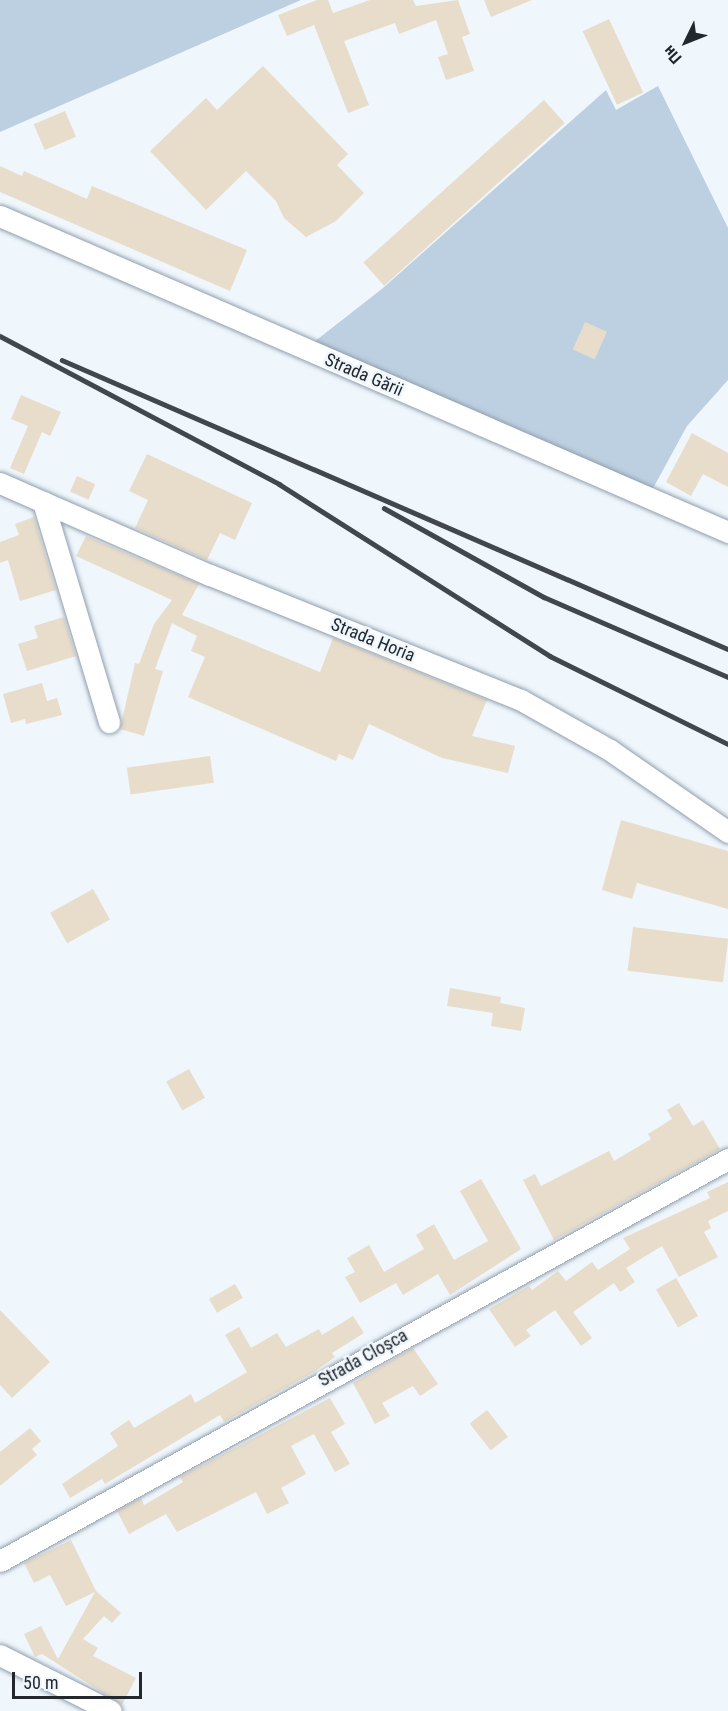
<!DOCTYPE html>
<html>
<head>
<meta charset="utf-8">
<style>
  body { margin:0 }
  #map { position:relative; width:728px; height:1711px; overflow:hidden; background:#eff6fc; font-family:"Roboto Condensed",sans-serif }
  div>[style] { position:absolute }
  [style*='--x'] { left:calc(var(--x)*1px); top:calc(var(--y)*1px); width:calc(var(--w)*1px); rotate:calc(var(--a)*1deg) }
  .green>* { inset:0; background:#bdd0e2 }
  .building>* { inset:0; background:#e8ddcb; transform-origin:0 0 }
  .roads { filter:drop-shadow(0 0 2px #8f9ead) drop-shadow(0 0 2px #8f9ead) }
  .minor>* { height:21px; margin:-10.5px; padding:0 10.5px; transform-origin:10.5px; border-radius:10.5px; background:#fff }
  .rail>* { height:4.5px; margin:-2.25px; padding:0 2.25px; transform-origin:2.25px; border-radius:2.25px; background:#41474d }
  span { translate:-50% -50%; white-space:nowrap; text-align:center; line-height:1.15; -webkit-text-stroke:5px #eff6fc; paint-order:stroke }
  .street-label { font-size:18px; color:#22282e }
  .north { position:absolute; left:656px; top:12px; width:60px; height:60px; -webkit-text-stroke:4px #eff6fc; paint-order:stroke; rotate:227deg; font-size:16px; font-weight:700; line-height:24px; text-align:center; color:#22282e }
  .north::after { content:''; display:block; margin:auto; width:21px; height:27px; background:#22282e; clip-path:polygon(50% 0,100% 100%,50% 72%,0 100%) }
  .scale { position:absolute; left:12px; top:1672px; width:130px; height:27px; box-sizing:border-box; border:3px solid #22282e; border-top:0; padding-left:8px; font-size:18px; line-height:21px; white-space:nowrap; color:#22282e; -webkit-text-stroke:4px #eff6fc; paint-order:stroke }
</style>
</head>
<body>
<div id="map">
  <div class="green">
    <div style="clip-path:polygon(0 0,301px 0,0 132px)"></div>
    <div style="clip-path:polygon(658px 86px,728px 228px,728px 380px,687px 426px,651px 492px,314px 342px,383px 288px,606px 90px,616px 110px)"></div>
  </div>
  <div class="building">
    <div style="clip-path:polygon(317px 0,328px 0,333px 13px,370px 0,413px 0,416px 6px,458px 0,470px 34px,462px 37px,474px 71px,446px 80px,438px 57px,448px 54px,436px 20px,399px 34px,395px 23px,344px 41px,369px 105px,348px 113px,314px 25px,287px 36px,278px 15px)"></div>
    <div style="clip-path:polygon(484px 0,532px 0,491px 17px)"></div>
    <div style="left:609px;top:19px;width:81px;height:29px;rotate:65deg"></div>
    <div style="clip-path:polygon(263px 66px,348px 154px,337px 165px,364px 193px,336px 221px,306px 237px,284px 218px,276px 201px,246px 171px,206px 210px,150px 151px,206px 98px,217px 110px)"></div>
    <div style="left:544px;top:100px;width:31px;height:243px;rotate:48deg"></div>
    <div style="left:65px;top:111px;width:28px;height:34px;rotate:67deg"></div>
    <div style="clip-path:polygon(0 166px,22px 176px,24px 171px,87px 199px,92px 186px,247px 250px,230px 291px,0 192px)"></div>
    <div style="left:585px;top:322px;width:24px;height:30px;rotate:24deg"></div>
    <div style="clip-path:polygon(21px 395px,61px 412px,50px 436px,42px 432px,24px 474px,10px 468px,28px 426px,11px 419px)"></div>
    <div style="clip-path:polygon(692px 433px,728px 453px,728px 487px,703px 474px,691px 496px,666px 482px)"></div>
    <div style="clip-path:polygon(147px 454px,252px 503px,235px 540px,220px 533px,207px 560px,135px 528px,148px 500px,129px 491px)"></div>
    <div style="left:77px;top:476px;width:20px;height:17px;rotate:24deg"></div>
    <div style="clip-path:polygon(34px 517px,56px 590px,20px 601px,8px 560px,0 563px,0 542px,19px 535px,15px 524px)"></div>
    <div style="clip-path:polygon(86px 536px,199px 584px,182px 615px,320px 672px,333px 638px,487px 700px,472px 736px,515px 746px,508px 773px,442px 758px,369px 724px,353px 760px,339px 754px,336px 761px,188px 697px,205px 657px,191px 651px,197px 636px,172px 623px,155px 669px,163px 671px,144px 736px,120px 729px,135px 663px,139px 664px,154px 624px,172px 600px,76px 556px)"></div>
    <div style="clip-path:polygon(64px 617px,76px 656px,27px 671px,18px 644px,38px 638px,34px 626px)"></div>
    <div style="clip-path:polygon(42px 683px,47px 701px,57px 698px,62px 715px,26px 724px,25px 719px,11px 723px,3px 694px)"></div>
    <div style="left:210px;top:756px;width:27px;height:84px;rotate:82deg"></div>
    <div style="clip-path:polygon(621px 820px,728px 851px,728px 909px,637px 883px,632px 899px,602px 890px)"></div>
    <div style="left:93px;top:889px;width:35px;height:49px;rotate:61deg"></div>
    <div style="left:633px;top:927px;width:96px;height:44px;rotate:7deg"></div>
    <div style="clip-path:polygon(450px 988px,501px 997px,500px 1003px,525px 1008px,521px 1031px,491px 1026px,493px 1013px,447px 1006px)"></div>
    <div style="left:189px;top:1069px;width:33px;height:26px;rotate:61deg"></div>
    <div style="clip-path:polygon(679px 1103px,693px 1126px,703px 1120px,720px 1149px,554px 1240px,523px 1180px,535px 1174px,541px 1186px,609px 1151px,614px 1161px,651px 1139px,648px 1134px,672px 1119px,667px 1110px)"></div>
    <div style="clip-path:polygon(481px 1179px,521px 1249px,450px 1295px,438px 1274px,403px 1295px,396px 1283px,360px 1303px,345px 1277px,355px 1272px,347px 1258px,369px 1245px,384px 1272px,424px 1249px,416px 1235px,434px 1224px,454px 1260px,488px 1241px,460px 1191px)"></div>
    <div style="clip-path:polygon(728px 1182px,728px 1211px,708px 1221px,711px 1228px,704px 1232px,718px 1257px,679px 1277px,662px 1246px,626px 1268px,635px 1282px,620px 1292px,614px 1283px,573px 1312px,592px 1338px,581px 1346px,555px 1310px,526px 1330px,531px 1336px,515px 1347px,489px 1309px,529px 1286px,532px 1290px,558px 1271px,566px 1281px,592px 1262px,598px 1270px,630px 1249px,623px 1238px,710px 1198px,707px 1192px)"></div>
    <div style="left:676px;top:1278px;width:44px;height:23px;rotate:60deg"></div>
    <div style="left:235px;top:1284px;width:16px;height:30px;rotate:60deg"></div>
    <div style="clip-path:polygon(0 1310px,50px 1362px,12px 1398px,0 1385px)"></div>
    <div style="clip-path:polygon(353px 1316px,364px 1333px,332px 1353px,335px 1357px,314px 1372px,224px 1422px,220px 1415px,105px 1484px,102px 1479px,70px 1498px,62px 1484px,118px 1446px,110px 1433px,129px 1420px,134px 1428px,191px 1394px,195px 1403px,247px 1372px,225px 1335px,239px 1327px,251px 1348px,277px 1333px,286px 1347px,319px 1329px,322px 1335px)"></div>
    <div style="clip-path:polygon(413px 1348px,438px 1384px,420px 1396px,413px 1386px,382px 1403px,390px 1416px,375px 1424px,353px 1383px)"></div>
    <div style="clip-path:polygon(330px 1398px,345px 1424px,331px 1432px,350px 1464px,335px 1472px,314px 1434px,291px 1446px,306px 1474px,281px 1488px,289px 1503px,267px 1514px,256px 1492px,177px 1532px,166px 1514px,129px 1534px,117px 1511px,141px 1498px,144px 1505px,183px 1482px,180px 1477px)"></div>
    <div style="left:487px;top:1410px;width:34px;height:22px;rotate:52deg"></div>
    <div style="clip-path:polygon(30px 1428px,41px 1441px,32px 1449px,37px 1455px,0 1486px,0 1452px)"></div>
    <div style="clip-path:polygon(71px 1540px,96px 1591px,121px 1613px,112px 1623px,104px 1616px,83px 1639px,98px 1648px,93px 1656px,136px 1678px,122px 1705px,42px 1654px,35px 1657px,24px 1634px,41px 1626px,58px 1659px,95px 1592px,66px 1606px,50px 1575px,34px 1583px,24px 1563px)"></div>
  </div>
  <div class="roads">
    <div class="minor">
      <div style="--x:0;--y:216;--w:794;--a:23.46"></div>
      <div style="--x:0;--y:483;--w:229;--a:23.7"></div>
      <div style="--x:210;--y:575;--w:335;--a:21.9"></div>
      <div style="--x:521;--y:700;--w:102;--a:29.3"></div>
      <div style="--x:610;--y:750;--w:144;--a:34.8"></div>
      <div style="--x:43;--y:502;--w:230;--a:73.3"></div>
      <div style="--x:0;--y:1561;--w:832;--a:-28.91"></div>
      <div style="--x:0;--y:1655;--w:124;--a:26.8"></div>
    </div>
  </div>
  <div class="rail">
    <div style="--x:0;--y:336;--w:316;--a:27.9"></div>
    <div style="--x:279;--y:484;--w:321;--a:32.4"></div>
    <div style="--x:550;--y:656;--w:199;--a:26.3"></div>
    <div style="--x:62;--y:360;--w:726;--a:23.46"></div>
    <div style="--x:384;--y:508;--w:183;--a:29.1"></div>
    <div style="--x:544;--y:597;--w:201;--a:23.5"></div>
  </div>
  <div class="street-label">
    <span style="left:364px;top:375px;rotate:23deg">Strada Gării</span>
    <span style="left:373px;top:640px;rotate:22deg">Strada Horia</span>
    <span style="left:363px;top:1358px;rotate:-29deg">Strada Cloșca</span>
  </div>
  <div class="north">Пн</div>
  <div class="scale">50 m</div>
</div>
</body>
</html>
